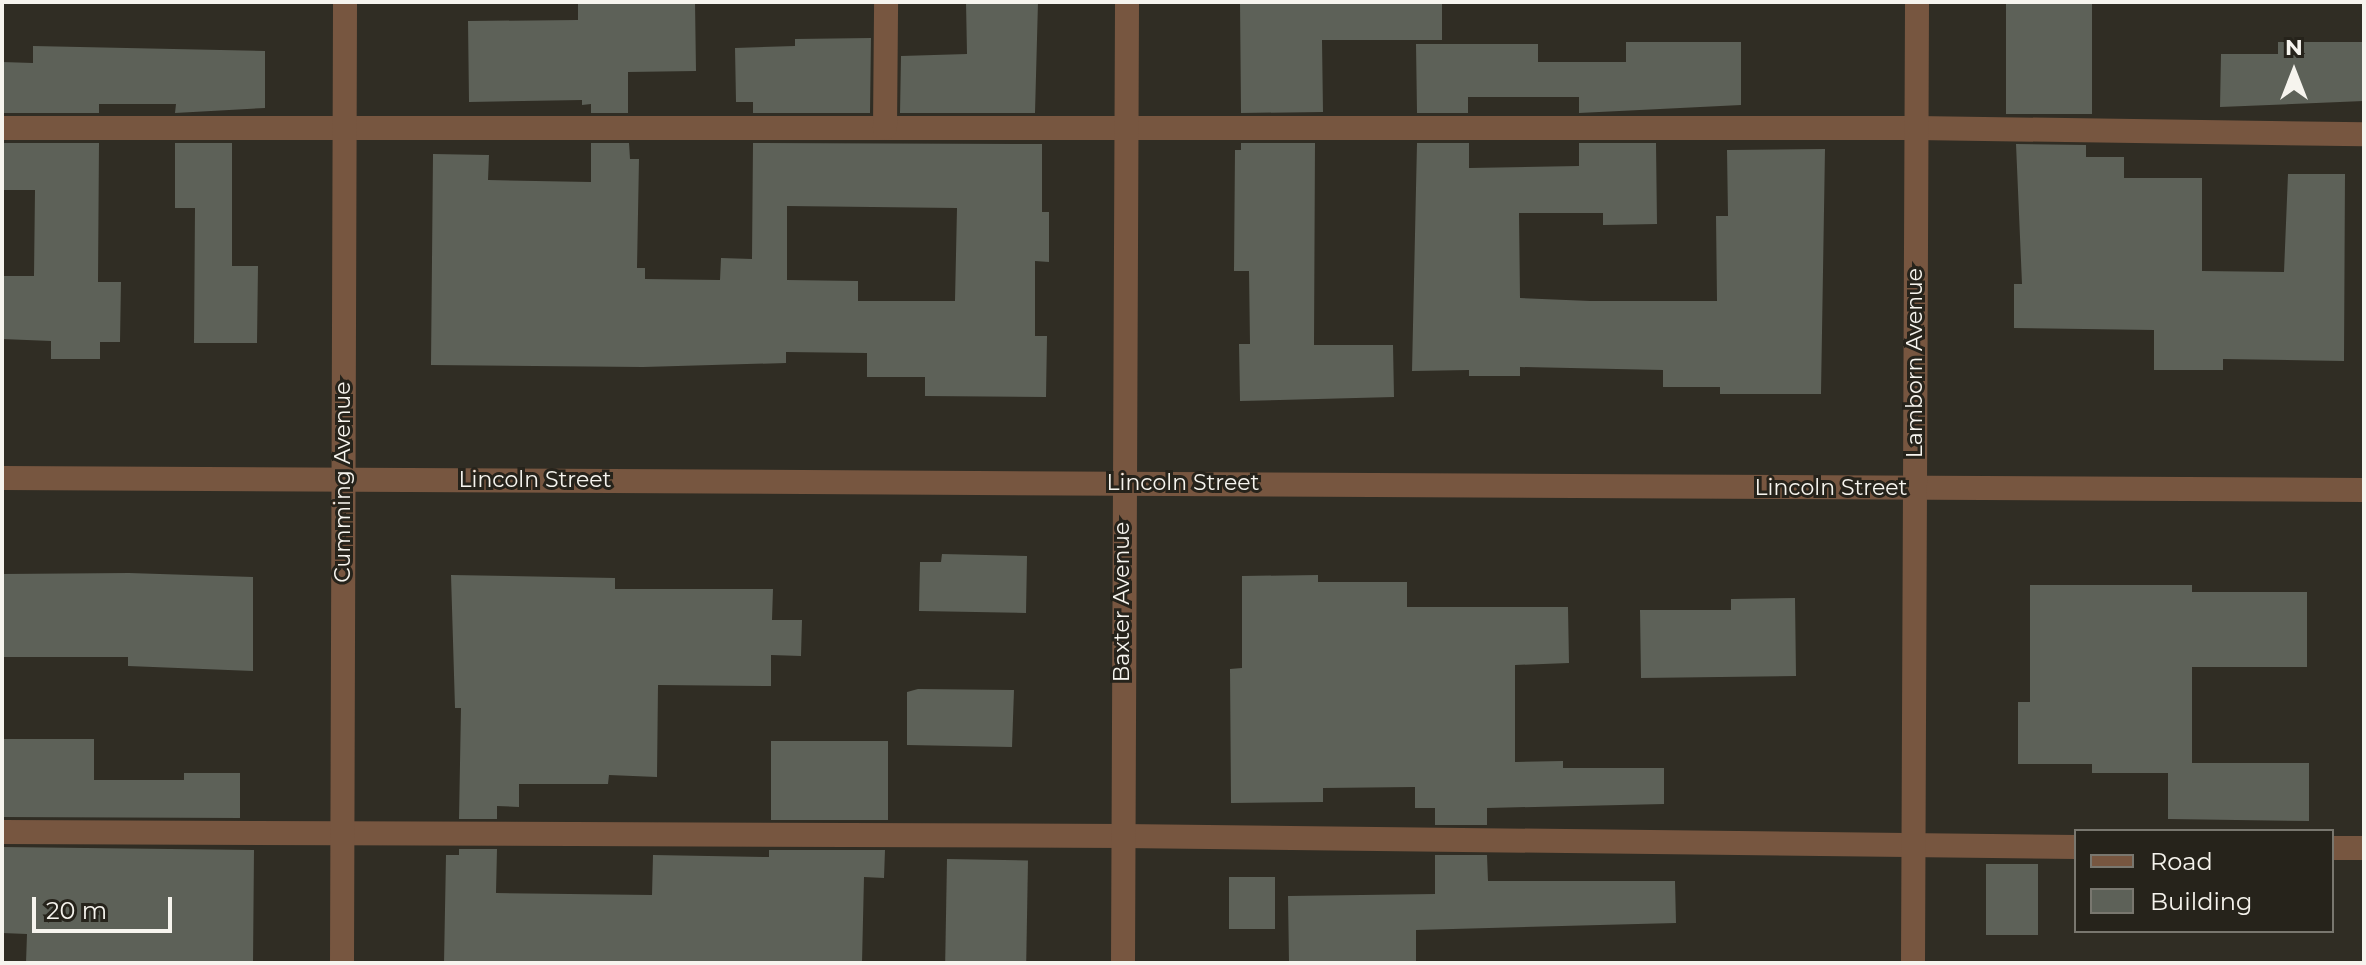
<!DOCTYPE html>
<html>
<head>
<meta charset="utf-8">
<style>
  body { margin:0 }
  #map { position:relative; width:2366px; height:965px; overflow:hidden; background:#302d24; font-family:Montserrat,sans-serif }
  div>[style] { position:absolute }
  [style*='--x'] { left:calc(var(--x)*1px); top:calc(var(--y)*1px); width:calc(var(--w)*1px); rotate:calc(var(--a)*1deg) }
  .building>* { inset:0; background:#5d6158; transform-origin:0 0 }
  .minor>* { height:24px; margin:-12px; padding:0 12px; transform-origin:12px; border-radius:12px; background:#775640 }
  span { translate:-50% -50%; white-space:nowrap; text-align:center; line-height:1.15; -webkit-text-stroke:6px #26231b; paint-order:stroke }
  .street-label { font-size:22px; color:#f6f4ee }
  .frame { position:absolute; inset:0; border:4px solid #f6f4ee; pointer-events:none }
  .legend { position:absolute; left:2074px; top:829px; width:260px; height:104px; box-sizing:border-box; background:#26231b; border:2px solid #79776f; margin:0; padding:10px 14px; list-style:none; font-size:24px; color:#f6f4ee }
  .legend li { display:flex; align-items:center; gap:16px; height:40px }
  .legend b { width:40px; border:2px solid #79776f }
  .north { position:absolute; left:2254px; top:32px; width:80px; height:80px; -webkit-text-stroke:6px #26231b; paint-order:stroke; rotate:0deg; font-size:22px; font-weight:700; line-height:32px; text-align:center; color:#f6f4ee }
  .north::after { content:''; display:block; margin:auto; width:28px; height:36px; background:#f6f4ee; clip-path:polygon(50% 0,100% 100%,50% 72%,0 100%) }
  .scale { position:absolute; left:32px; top:897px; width:140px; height:36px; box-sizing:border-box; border:4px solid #f6f4ee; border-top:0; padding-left:10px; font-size:24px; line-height:28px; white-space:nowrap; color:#f6f4ee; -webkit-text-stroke:6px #26231b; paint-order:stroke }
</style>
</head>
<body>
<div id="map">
  <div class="building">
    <div style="clip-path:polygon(578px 2px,695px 2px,696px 71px,628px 72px,628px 113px,591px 113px,591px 104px,582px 105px,582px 100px,469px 102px,468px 21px,578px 20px)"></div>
    <div style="clip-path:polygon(966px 2px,1038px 2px,1035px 113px,900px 113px,901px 56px,967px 54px)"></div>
    <div style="clip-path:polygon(1240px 2px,1442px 2px,1442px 40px,1322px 40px,1323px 112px,1241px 113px)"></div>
    <div style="left:2006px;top:2px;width:86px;height:112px"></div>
    <div style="clip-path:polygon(871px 38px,870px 113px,753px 113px,753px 102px,736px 102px,735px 48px,795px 46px,795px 39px)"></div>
    <div style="clip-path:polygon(1626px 42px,1741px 42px,1741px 105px,1579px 113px,1579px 97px,1468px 97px,1468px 113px,1417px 113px,1416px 44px,1538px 44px,1538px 62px,1626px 62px)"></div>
    <div style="clip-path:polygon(2278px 42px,2364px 42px,2364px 101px,2220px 107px,2221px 54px,2278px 54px)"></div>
    <div style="clip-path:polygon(33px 46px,265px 51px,265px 108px,175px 113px,176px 104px,99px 104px,99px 113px,2px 113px,2px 62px,33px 63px)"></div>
    <div style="clip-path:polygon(2px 143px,99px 143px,98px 282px,121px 282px,120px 342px,100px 342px,100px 359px,51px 359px,51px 341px,2px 339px,2px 276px,34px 276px,35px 190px,2px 190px)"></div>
    <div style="clip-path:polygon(175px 143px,232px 143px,232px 266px,258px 266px,257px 343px,194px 343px,195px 208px,175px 208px)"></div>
    <div style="clip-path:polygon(evenodd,591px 143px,629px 143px,630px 159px,639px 159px,637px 268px,645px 268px,645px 279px,720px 280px,721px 258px,752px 259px,753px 143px,1042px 144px,1042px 212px,1049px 212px,1049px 262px,1035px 261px,1035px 336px,1047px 336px,1046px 397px,925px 396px,925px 377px,867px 377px,867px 353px,786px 352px,786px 363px,643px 367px,431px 365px,433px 154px,489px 155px,488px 180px,591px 182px,591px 143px,787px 206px,957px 208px,955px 301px,858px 301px,858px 281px,787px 280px,787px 206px)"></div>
    <div style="clip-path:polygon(1241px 143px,1315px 143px,1314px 345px,1393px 345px,1394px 397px,1240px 401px,1239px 344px,1250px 344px,1249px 271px,1234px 271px,1235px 150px,1241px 150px)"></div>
    <div style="clip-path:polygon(1417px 143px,1469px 143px,1469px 168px,1579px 166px,1579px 143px,1656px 143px,1657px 224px,1603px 225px,1603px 213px,1519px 213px,1520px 298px,1590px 301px,1717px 301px,1716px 216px,1728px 216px,1727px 150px,1825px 149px,1821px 394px,1720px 394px,1720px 387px,1663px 387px,1663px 370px,1520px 367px,1520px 376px,1469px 376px,1469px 370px,1412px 371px)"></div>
    <div style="clip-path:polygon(2016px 144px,2086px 145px,2086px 157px,2124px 157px,2124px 178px,2202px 178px,2202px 271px,2284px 272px,2288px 174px,2345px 174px,2344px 361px,2223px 359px,2223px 370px,2154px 370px,2154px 330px,2014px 328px,2014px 284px,2022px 284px)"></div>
    <div style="clip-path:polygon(942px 554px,1027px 556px,1026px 613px,919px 611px,920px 562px,941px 562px)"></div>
    <div style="clip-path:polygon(129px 573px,253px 577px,253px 671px,128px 666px,128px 657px,2px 657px,2px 574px)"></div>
    <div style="clip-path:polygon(451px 575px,615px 578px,615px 589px,773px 589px,772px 620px,802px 620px,801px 656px,771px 655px,771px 686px,658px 685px,657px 777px,609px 775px,608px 784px,519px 784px,519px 807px,497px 806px,497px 819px,459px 819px,461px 708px,455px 708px)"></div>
    <div style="clip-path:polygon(1318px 575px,1318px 582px,1407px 582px,1407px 607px,1568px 607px,1569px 663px,1515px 665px,1515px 762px,1563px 761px,1563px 768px,1664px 768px,1664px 804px,1487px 808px,1487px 825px,1435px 825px,1435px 808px,1415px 808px,1415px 787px,1323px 788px,1323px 802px,1231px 803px,1230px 669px,1242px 668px,1242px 576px)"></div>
    <div style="clip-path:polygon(2030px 585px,2192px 585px,2192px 592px,2307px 592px,2307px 667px,2192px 667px,2192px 763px,2309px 763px,2309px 821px,2168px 819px,2168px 773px,2092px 773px,2092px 764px,2018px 764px,2018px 702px,2030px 702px)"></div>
    <div style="clip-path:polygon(1795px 598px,1796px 676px,1641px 678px,1640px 610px,1731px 610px,1731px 599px)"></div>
    <div style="clip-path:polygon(918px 689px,1014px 690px,1012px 747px,907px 745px,907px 692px)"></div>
    <div style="clip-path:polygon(2px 739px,94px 739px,94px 780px,184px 780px,184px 773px,240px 773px,240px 818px,2px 817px)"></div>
    <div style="left:771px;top:741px;width:117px;height:79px"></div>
    <div style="clip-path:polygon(2px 847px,254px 850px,253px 963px,26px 963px,27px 934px,2px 933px)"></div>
    <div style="clip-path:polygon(459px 849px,497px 849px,496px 893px,652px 895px,653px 855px,769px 857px,769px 850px,885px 850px,884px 878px,864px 877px,862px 963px,444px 963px,446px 855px,459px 855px)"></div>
    <div style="clip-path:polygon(1435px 855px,1487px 855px,1488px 881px,1675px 881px,1676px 923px,1416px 930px,1416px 963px,1289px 963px,1288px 896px,1435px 894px)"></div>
    <div style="left:947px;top:859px;width:81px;height:104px;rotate:1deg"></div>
    <div style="left:1986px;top:864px;width:52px;height:71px"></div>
    <div style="left:1229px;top:877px;width:46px;height:52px"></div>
  </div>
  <div class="minor">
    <div style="--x:2;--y:128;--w:1915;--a:0"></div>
    <div style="--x:1917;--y:128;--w:447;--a:0.8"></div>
    <div style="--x:885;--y:128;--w:126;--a:-89.5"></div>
    <div style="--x:2;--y:478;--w:2362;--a:0.29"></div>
    <div style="--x:2;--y:832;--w:1121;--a:0.2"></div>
    <div style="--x:1123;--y:836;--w:953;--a:0.66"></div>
    <div style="--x:2332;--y:848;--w:32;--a:0"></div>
    <div style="--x:342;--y:963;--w:961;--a:-89.82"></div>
    <div style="--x:1123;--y:963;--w:961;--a:-89.76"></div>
    <div style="--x:1913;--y:963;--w:961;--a:-89.76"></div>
  </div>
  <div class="street-label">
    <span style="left:1915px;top:363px;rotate:-90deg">Lamborn Avenue</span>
    <span style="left:535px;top:480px">Lincoln Street</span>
    <span style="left:343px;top:482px;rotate:-90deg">Cumming Avenue</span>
    <span style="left:1183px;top:483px">Lincoln Street</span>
    <span style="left:1831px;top:488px">Lincoln Street</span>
    <span style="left:1122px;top:602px;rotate:-90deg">Baxter Avenue</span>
  </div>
  <div class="frame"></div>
  <ul class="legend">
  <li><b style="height:10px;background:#775640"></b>Road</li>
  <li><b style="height:22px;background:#5d6158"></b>Building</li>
  </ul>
  <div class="north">N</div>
  <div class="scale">20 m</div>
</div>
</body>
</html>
